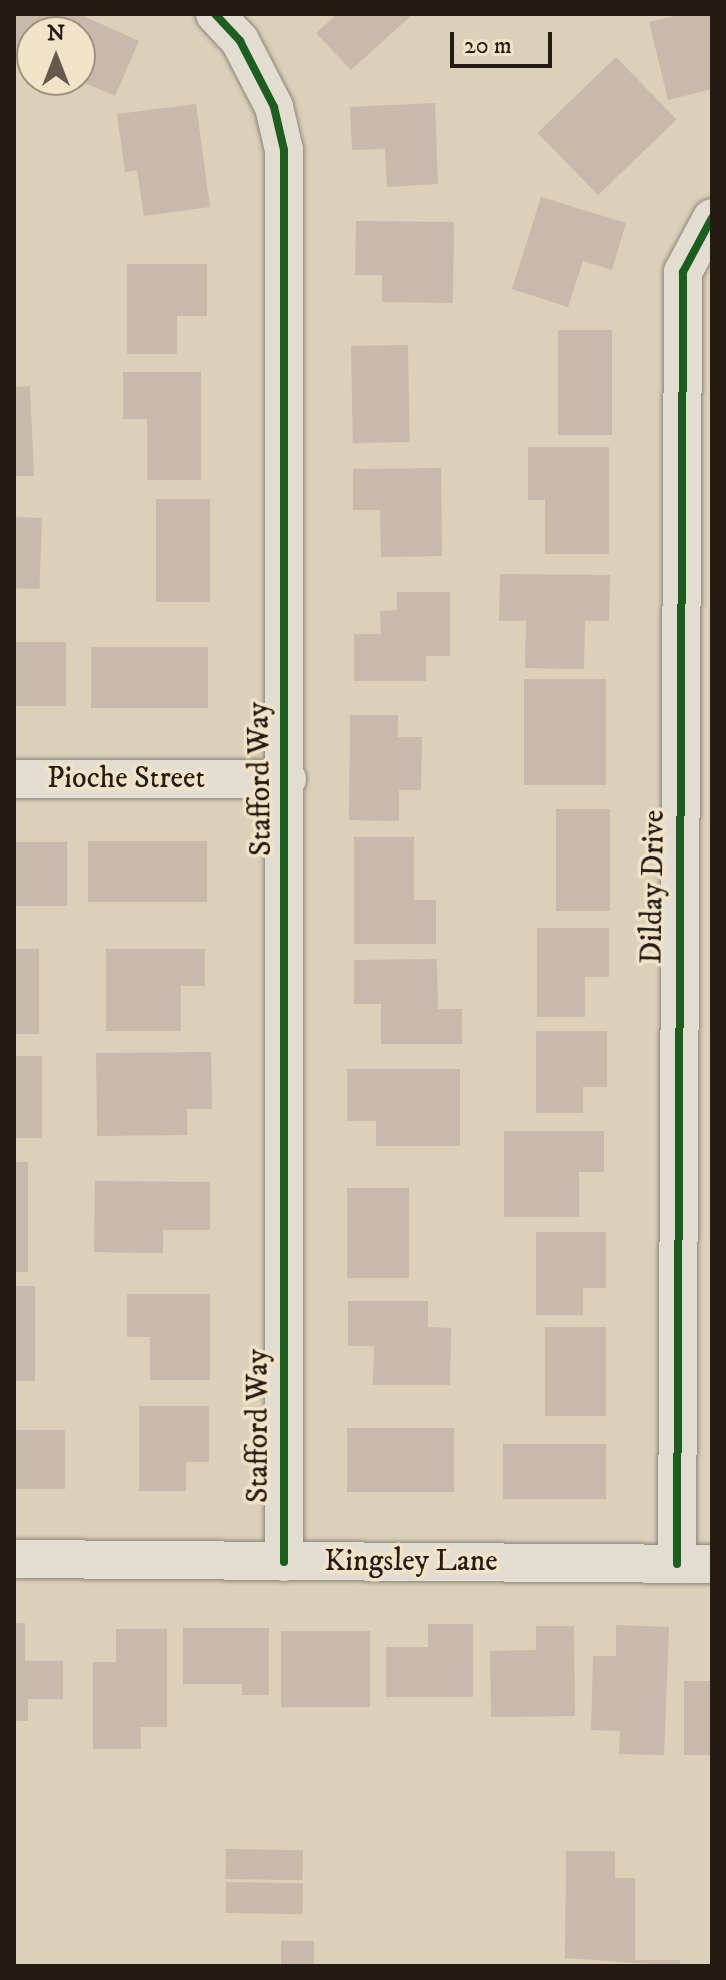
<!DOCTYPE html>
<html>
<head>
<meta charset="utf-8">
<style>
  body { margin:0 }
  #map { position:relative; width:726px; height:1980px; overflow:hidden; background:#dbd0b9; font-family:"IM FELL DW Pica",serif }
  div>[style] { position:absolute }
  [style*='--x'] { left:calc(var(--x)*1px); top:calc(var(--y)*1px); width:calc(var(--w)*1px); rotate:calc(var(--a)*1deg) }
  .building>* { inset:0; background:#c8b9ab; transform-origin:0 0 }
  .roads { filter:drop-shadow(0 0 2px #8c8578) drop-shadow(0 0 2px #8c8578) }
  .minor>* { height:38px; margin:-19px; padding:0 19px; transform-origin:19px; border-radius:19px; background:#e3ddd1 }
  .cycleway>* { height:8px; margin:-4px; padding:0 4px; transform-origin:4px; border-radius:4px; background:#1b5e20 }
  span { translate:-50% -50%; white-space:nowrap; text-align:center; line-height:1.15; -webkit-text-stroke:7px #f1e3c8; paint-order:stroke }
  .street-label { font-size:30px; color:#251b12 }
  .frame { position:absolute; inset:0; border:16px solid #251b12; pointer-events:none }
  .north { position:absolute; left:16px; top:16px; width:80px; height:80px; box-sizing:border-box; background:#f1e3c8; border:2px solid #9f937f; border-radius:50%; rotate:0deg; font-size:22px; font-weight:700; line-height:32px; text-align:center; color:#251b12 }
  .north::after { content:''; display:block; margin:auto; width:28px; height:36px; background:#655a4c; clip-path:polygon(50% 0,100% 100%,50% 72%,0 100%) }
  .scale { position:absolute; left:450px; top:32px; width:102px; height:36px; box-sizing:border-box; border:4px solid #251b12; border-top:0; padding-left:10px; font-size:24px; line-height:28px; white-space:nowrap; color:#251b12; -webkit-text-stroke:6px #f1e3c8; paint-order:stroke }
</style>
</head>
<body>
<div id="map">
  <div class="building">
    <div style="clip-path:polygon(14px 14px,79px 14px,139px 41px,115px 96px,80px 81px,80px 32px,32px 32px,32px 60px,14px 52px)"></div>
    <div style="clip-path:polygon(337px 14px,413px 14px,351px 70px,316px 33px)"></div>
    <div style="clip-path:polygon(683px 14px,712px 14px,712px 89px,668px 100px,649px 22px)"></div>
    <div style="left:616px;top:57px;width:87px;height:109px;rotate:46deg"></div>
    <div style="clip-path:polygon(435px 103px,438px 184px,387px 187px,385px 149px,352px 150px,350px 107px)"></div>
    <div style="clip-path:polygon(196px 104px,210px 207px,144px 216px,137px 170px,125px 172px,117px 114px)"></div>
    <div style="clip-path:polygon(541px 197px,626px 223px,612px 270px,583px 261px,568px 307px,512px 289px)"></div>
    <div style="clip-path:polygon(356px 221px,454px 222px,453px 303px,382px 302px,382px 275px,355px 275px)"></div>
    <div style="clip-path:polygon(127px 264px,207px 264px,207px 316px,177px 316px,177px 354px,127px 354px)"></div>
    <div style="left:558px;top:330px;width:54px;height:105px"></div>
    <div style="left:408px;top:345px;width:97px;height:57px;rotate:89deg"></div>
    <div style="clip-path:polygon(123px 372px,201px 372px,201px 480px,147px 480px,147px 419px,123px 419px)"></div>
    <div style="clip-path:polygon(30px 386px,34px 476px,14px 476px,14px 387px)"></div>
    <div style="clip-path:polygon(528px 447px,609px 447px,609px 554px,545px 554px,545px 500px,528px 500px)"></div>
    <div style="clip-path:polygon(441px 468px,442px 556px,381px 557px,380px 510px,353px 510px,353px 469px)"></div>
    <div style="left:156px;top:499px;width:54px;height:103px"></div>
    <div style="left:14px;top:517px;width:28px;height:71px;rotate:2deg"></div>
    <div style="clip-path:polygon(500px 574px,610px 575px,609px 621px,585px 621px,584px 669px,525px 668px,526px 621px,499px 621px)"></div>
    <div style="clip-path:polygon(397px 592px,450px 592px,450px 656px,426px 656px,426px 681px,354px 681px,354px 634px,381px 634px,380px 611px,397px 610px)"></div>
    <div style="left:14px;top:642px;width:52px;height:64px"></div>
    <div style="left:91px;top:647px;width:117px;height:61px"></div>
    <div style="left:524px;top:679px;width:82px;height:106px"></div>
    <div style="clip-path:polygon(350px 715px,398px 715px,398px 737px,422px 737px,421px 790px,399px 790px,399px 821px,349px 820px)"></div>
    <div style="left:556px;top:809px;width:54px;height:102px"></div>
    <div style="clip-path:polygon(354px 837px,414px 837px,414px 900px,436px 900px,436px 944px,354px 944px)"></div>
    <div style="left:88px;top:841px;width:119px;height:61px"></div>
    <div style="left:14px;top:842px;width:53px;height:64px"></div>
    <div style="clip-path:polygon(537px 928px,609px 928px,609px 977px,585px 977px,585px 1017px,537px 1017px)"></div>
    <div style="left:14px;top:949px;width:25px;height:85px"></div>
    <div style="clip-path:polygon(106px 949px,205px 949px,205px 986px,181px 986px,181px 1031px,106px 1031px)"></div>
    <div style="clip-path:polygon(437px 959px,438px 1009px,462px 1009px,462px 1044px,381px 1044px,381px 1004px,354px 1004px,354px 960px)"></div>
    <div style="clip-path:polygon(536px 1031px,607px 1031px,607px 1087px,583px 1087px,583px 1113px,536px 1113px)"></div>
    <div style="clip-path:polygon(211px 1052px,212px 1109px,187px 1109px,187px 1135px,97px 1136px,96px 1053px)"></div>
    <div style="left:14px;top:1056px;width:28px;height:82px"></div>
    <div style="clip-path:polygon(347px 1069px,460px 1069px,460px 1146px,376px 1146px,376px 1121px,347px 1121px)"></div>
    <div style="clip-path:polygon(504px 1131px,604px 1131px,604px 1172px,579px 1172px,579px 1217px,504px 1217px)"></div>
    <div style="left:14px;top:1162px;width:14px;height:110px"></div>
    <div style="clip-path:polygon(95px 1181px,210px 1182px,210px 1230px,163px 1230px,163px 1253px,94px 1252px)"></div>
    <div style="left:347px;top:1188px;width:62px;height:90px"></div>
    <div style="clip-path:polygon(536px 1232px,606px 1232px,606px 1288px,583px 1288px,583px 1315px,536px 1315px)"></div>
    <div style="left:14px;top:1286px;width:21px;height:95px"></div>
    <div style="clip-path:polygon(127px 1294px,210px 1294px,210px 1380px,150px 1380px,150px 1337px,127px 1337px)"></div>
    <div style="clip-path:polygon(348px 1301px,428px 1301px,428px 1327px,451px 1328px,450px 1385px,373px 1385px,374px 1346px,348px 1346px)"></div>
    <div style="left:606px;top:1327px;width:89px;height:61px;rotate:90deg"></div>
    <div style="clip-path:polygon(139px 1406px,209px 1406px,209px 1462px,186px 1462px,186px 1491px,139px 1491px)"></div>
    <div style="left:347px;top:1428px;width:107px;height:64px"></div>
    <div style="left:14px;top:1430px;width:51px;height:59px"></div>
    <div style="left:503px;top:1444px;width:103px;height:55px"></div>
    <div style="clip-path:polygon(14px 1623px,25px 1623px,25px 1661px,63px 1661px,63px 1699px,28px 1699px,28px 1721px,14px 1721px)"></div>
    <div style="clip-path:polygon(428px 1624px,473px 1624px,473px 1697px,386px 1697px,386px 1647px,428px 1647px)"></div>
    <div style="clip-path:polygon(616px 1625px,669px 1627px,664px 1755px,619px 1754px,620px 1731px,591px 1730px,593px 1656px,616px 1656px)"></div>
    <div style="clip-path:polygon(536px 1626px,574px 1626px,575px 1716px,491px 1717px,490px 1651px,536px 1650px)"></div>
    <div style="clip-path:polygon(183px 1628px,269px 1628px,269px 1695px,242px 1695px,242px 1684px,183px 1684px)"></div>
    <div style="clip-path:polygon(116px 1629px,167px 1629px,167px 1727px,141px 1727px,141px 1749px,93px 1749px,93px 1662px,116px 1662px)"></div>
    <div style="left:281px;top:1631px;width:89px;height:76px"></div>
    <div style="left:684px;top:1681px;width:28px;height:74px"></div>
    <div style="left:226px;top:1849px;width:77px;height:30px;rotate:1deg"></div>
    <div style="clip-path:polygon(566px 1851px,615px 1851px,615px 1878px,635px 1878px,635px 1960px,680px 1960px,680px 1966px,565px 1958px)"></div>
    <div style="left:226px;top:1882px;width:77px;height:31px;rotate:1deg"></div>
    <div style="left:281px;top:1941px;width:33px;height:25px"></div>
  </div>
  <div class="roads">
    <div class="minor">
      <div style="--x:215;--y:14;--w:37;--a:47"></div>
      <div style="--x:240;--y:41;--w:74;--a:62.7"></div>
      <div style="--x:274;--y:107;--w:44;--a:76.9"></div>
      <div style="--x:284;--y:150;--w:1412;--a:90"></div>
      <div style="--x:14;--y:779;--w:273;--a:0"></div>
      <div style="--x:14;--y:1559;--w:698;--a:0.41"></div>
      <div style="--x:677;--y:1564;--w:1292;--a:-89.73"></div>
      <div style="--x:683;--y:272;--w:61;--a:-61.8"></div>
    </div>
  </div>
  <div class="cycleway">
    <div style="--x:215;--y:14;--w:37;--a:47"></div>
    <div style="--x:240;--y:41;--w:74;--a:62.7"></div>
    <div style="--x:274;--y:107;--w:44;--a:76.9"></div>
    <div style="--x:284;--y:150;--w:1412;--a:90"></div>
    <div style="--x:677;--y:1564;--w:1292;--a:-89.73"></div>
    <div style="--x:683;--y:272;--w:61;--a:-61.8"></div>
  </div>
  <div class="street-label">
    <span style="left:126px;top:779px">Pioche Street</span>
    <span style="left:261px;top:779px;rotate:-91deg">Stafford Way</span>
    <span style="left:654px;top:887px;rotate:-89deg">Dilday Drive</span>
    <span style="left:259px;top:1426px;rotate:-90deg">Stafford Way</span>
    <span style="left:411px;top:1562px">Kingsley Lane</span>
  </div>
  <div class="frame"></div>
  <div class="north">N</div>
  <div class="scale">20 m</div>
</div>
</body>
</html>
